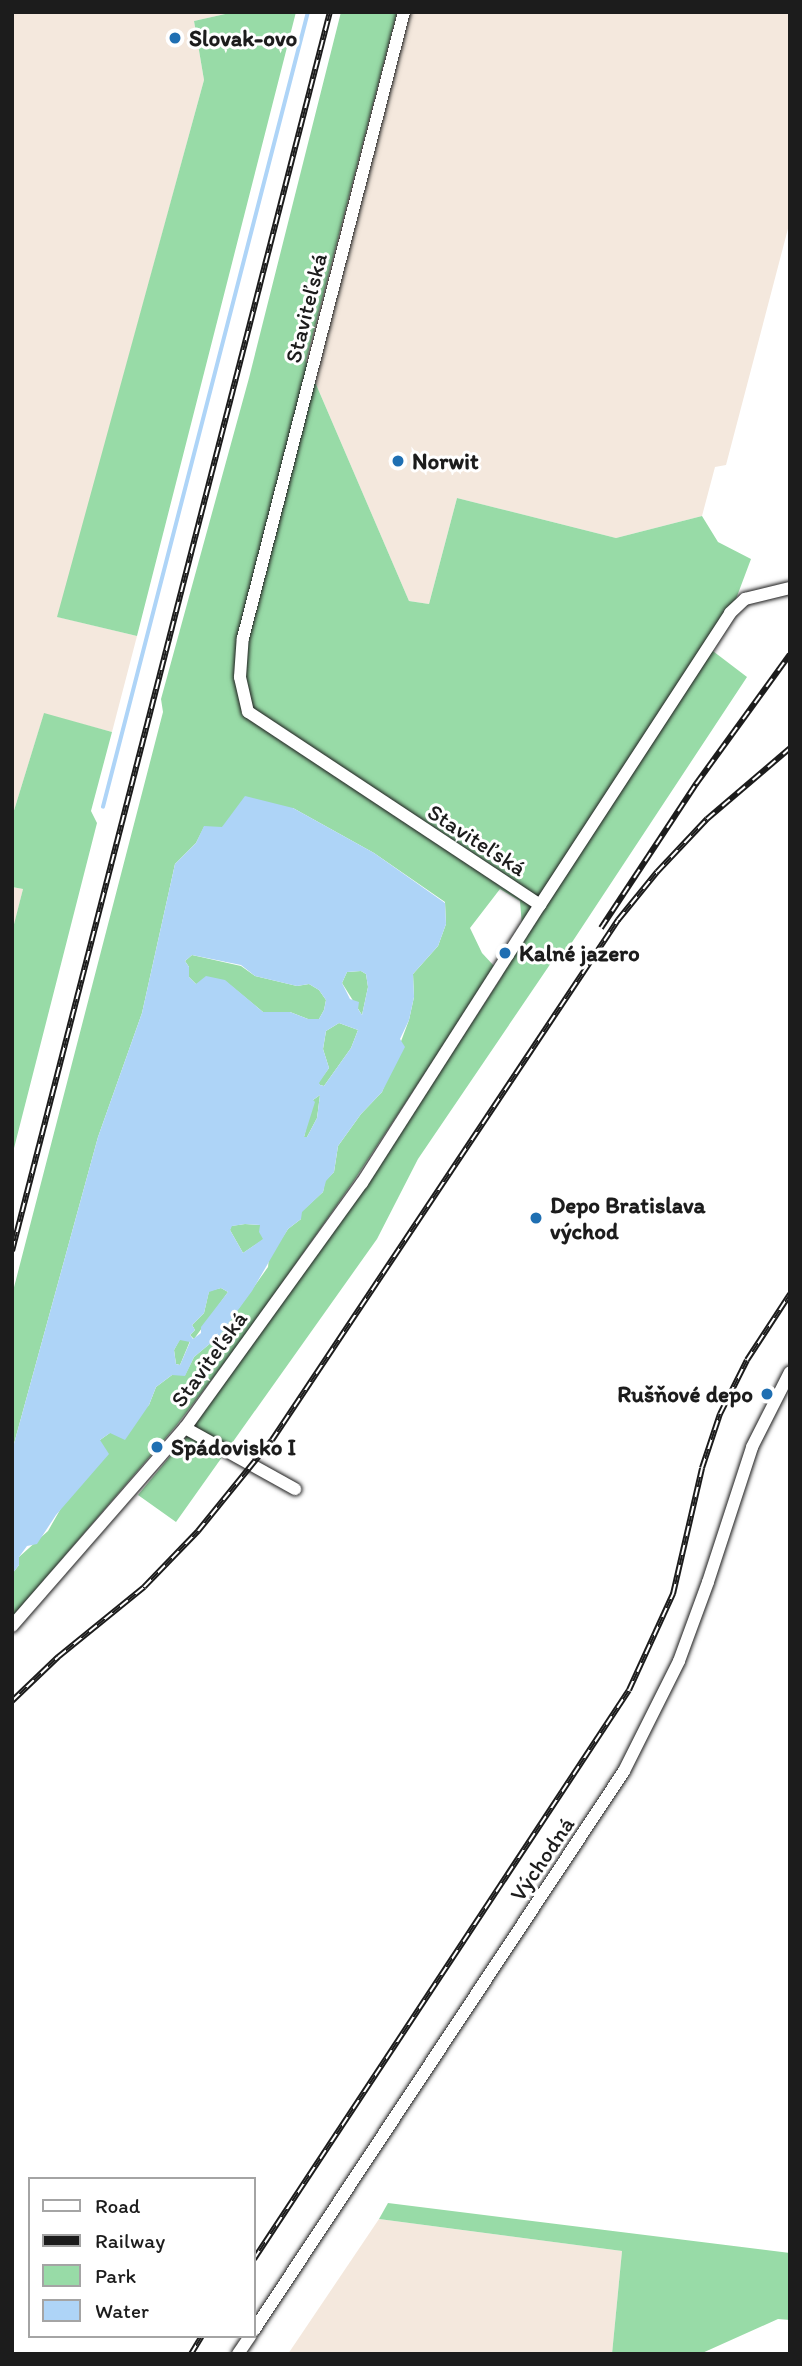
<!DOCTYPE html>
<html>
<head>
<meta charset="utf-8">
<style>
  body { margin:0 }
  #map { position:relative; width:802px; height:2366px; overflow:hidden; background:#fff; font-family:Itim,sans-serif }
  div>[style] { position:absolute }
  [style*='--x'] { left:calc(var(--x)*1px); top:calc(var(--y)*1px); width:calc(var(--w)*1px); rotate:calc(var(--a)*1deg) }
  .built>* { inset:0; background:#f4e8dd }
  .green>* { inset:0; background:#98dba7 }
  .water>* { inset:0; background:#aed4f7 }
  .stream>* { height:3.5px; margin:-1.75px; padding:0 1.75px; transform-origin:1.75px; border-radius:1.75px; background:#aed4f7 }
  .roads { filter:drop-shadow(0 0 2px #1c1c1c) drop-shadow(0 0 2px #1c1c1c) }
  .minor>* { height:12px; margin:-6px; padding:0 6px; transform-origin:6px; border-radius:6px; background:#fff }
  .rail>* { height:6px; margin-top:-3px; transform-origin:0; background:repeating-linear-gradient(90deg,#fff 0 10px,#1c1c1c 0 20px); box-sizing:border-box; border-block:2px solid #1c1c1c }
  .dots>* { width:19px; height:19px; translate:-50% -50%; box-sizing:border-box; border:4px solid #fff; border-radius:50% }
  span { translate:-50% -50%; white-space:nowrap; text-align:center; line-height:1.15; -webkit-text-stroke:6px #fff; paint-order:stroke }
  .poi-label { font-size:23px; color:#1c1c1c; font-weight:700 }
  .left { translate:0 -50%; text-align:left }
  .right { translate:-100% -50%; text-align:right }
  .street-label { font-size:23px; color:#1c1c1c }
  .frame { position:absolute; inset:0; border:14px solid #1c1c1c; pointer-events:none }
  .legend { position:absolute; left:28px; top:2177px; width:228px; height:161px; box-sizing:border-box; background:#fff; border:2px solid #a4a4a4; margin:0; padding:9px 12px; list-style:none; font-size:21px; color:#1c1c1c }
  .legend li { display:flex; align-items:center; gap:14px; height:35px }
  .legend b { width:35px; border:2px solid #a4a4a4 }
</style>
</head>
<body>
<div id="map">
  <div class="built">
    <div style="clip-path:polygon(12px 12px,234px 12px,194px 21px,204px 80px,58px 617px,137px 636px,112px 732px,44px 714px,12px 817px)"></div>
    <div style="clip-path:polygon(397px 12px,790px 12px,790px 221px,726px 465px,715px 467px,702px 516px,616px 538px,457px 498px,429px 604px,409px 601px,306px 361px)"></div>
    <div style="clip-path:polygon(12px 887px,23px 889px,12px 933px)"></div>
    <div style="clip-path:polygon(379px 2219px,622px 2251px,612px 2354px,288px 2354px)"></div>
  </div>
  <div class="green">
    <div style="clip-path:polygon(234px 12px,296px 12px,137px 636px,57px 617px,204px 80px,194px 21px)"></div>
    <div style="clip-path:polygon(341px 12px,397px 12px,306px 361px,409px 601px,429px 604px,457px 498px,616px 538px,702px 516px,718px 542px,751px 559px,736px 599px,705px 645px,747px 677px,561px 959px,553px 960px,418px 1159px,377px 1239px,176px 1522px,138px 1495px,187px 1436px,364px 1188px,501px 978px,522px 926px,520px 901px,500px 889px,470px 928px,482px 953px,495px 967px,353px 1182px,242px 1340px,176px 1426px,12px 1617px,12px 1574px,19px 1565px,19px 1557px,48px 1531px,100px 1440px,149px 1405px,156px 1387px,172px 1375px,185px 1375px,194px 1357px,219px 1336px,268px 1267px,269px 1258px,288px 1229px,301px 1219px,301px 1212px,323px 1192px,325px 1181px,334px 1172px,338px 1146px,361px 1114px,382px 1092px,409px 1020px,414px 997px,413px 974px,438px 946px,446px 924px,445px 902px,374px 853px,293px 808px,222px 827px,204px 827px,196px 843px,175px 864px,142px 1013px,98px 1137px,12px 1451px,12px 1295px,163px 712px,161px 699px,249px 378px)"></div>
    <div style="clip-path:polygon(44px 713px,112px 732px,91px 811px,97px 823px,12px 1156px,12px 932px,23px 889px,12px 887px,12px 817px)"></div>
    <div style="clip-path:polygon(192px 955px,241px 966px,255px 976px,297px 986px,309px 984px,319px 990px,326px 1000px,324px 1010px,319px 1019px,308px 1019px,290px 1012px,263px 1012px,224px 980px,196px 984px,189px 977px,189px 967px,185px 961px)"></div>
    <div style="clip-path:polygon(361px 971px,366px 974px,368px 987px,362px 1015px,342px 983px,347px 972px)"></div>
    <div style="clip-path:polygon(339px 1023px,358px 1030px,351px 1048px,324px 1086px,320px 1085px,318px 1083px,329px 1068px,323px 1049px,326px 1031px)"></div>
    <div style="clip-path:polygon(320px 1095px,317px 1118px,307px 1137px,304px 1137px,313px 1100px)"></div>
    <div style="clip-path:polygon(245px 1224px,260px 1225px,264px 1239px,243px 1253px,230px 1230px,231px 1226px)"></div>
    <div style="clip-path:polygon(221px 1288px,228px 1292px,194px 1339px,190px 1335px,195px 1330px,192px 1325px,204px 1313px,209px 1291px)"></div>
    <div style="clip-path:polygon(180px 1339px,190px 1341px,180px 1365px,176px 1364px,174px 1350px)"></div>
    <div style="clip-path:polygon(388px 2203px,790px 2253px,790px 2320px,778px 2319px,700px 2354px,612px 2354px,622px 2251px,379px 2219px)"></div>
  </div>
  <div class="water">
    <div style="clip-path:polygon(evenodd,245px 796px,293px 808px,374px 853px,445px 903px,446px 924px,438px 946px,413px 974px,414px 997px,409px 1020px,400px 1039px,405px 1047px,382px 1092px,361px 1114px,338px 1146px,334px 1172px,326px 1181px,323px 1192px,302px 1212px,301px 1219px,288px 1229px,252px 1291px,219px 1336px,194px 1357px,185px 1376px,172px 1375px,156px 1387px,149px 1405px,125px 1440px,110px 1433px,100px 1440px,109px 1454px,56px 1515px,37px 1544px,27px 1546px,19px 1557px,19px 1565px,12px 1574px,12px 1451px,98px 1137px,142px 1013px,175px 864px,196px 843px,204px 826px,222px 827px,245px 796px,192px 955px,241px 965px,255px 976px,297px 986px,309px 984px,319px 990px,326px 1000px,324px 1010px,319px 1019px,308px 1019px,290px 1012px,263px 1012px,225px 980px,206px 976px,196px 984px,189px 977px,189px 967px,185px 961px,192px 955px,245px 796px,361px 971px,366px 974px,368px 987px,362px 1015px,358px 1009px,359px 1002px,350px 999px,342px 983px,347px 972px,361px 971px,245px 796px,339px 1023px,358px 1030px,351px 1048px,324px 1086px,320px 1085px,319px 1083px,329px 1068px,323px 1049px,326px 1031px,339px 1023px,245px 796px,320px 1095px,317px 1118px,307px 1137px,304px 1137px,315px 1102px,313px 1100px,320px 1095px,245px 796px,245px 1224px,260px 1225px,259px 1232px,263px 1239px,243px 1253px,230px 1230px,232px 1226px,245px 1224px,245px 796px,221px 1288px,228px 1292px,201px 1327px,201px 1333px,193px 1339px,190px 1335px,195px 1330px,192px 1325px,204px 1313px,209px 1292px,221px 1288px,245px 796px,180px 1340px,190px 1342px,180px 1365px,176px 1364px,174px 1350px,180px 1340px)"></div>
  </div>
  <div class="stream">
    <div style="--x:103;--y:807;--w:821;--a:-75.54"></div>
  </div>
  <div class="roads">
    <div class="minor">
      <div style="--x:540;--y:905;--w:348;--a:-56.9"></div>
      <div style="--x:730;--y:613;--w:21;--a:-43"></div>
      <div style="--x:745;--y:599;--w:46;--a:-13.7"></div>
      <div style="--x:185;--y:1428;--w:126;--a:29"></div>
      <div style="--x:12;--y:1626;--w:263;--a:-48.9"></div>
      <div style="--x:185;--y:1428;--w:302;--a:-54.2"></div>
      <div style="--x:362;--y:1183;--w:330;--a:-57.4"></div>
      <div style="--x:540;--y:905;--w:350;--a:-146.5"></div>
      <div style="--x:248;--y:712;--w:36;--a:-103"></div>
      <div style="--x:240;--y:677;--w:39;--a:-86"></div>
      <div style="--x:243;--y:638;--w:646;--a:-75.58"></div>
      <div style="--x:254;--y:2330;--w:670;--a:-56.5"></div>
      <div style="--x:624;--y:1771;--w:123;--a:-63.4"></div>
      <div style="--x:679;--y:1661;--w:84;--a:-69.8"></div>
      <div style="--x:708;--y:1582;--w:142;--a:-71.9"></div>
      <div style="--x:752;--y:1447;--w:84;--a:-63.1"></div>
      <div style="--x:238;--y:2354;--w:22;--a:-56"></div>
    </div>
  </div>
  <div class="rail">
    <div style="--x:601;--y:928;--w:173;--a:-56.6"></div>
    <div style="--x:696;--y:784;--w:160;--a:-54.1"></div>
    <div style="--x:12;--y:1251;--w:1279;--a:-75.61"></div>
    <div style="--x:12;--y:1701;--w:64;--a:-43.7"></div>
    <div style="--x:58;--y:1657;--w:111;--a:-39.1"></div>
    <div style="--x:144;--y:1587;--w:78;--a:-46"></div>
    <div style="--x:198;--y:1531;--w:117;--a:-50.9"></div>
    <div style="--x:272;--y:1440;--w:625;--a:-56.36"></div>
    <div style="--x:618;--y:920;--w:62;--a:-50.9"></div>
    <div style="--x:657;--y:872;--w:73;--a:-46.7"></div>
    <div style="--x:707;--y:819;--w:109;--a:-40.5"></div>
    <div style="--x:254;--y:2259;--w:681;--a:-56.61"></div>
    <div style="--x:629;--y:1690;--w:106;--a:-65.4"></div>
    <div style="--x:673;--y:1594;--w:129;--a:-77"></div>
    <div style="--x:702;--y:1468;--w:57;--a:-71.6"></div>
    <div style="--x:720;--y:1414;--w:60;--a:-63.4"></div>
    <div style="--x:747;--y:1360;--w:79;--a:-56.9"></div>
    <div style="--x:191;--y:2354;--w:21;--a:-59"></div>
  </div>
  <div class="dots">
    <div style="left:175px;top:38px;background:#1f6fb2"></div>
    <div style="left:398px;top:461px;background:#1f6fb2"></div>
    <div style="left:505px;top:953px;background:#1f6fb2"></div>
    <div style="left:536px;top:1218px;background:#1f6fb2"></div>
    <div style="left:767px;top:1394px;background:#1f6fb2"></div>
    <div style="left:157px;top:1447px;background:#1f6fb2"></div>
  </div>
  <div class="poi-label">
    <span class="left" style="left:189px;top:38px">Slovak-ovo</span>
    <span class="left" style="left:412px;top:461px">Norwit</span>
    <span class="left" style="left:519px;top:953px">Kalné jazero</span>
    <span class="left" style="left:550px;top:1218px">Depo Bratislava<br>východ</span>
    <span class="right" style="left:753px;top:1394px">Rušňové depo</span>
    <span class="left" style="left:171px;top:1447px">Spádovisko I</span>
  </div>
  <div class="street-label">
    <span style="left:306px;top:308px;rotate:-76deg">Staviteľská</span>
    <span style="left:477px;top:840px;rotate:33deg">Staviteľská</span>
    <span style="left:209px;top:1359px;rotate:-54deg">Staviteľská</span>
    <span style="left:542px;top:1859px;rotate:-56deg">Východná</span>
  </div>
  <div class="frame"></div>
  <ul class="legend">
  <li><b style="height:9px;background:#fff"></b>Road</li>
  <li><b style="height:9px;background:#1c1c1c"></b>Railway</li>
  <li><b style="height:19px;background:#98dba7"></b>Park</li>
  <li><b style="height:19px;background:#aed4f7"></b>Water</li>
  </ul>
</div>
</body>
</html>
